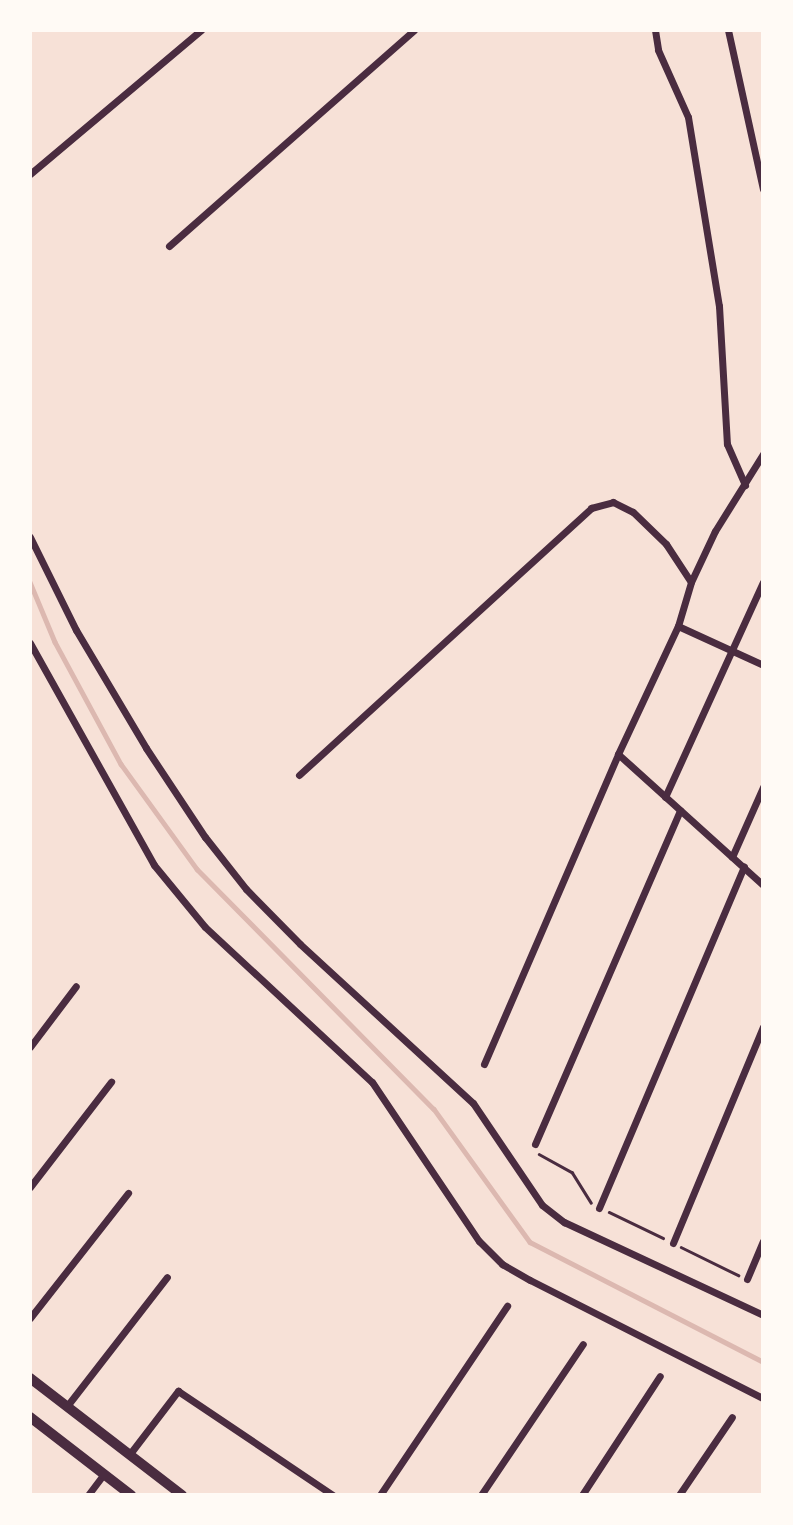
<!DOCTYPE html>
<html>
<head>
<meta charset="utf-8">
<style>
  body { margin:0 }
  #map { position:relative; width:793px; height:1525px; overflow:hidden; background:#f7e1d7; font-family:"Times New Roman",serif }
  div>[style] { position:absolute }
  [style*='--x'] { left:calc(var(--x)*1px); top:calc(var(--y)*1px); width:calc(var(--w)*1px); rotate:calc(var(--a)*1deg) }
  .stream>* { height:4.5px; margin:-2.25px; padding:0 2.25px; transform-origin:2.25px; border-radius:2.25px; background:#dcb8b0 }
  .path>* { height:2.5px; margin:-1.25px; padding:0 1.25px; transform-origin:1.25px; border-radius:1.25px; background:#4a2c40 }
  .minor>* { height:7px; margin:-3.5px; padding:0 3.5px; transform-origin:3.5px; border-radius:3.5px; background:#4a2c40 }
  .tertiary>* { height:10px; margin:-5px; padding:0 5px; transform-origin:5px; border-radius:5px; background:#4a2c40 }
  span { translate:-50% -50%; white-space:nowrap; text-align:center; line-height:1.15; -webkit-text-stroke:5px #fffaf5; paint-order:stroke }
  .frame { position:absolute; inset:0; border:32px solid #fffaf5; pointer-events:none }
</style>
</head>
<body>
<div id="map">
  <div class="stream">
    <div style="--x:30;--y:582;--w:65;--a:67.4"></div>
    <div style="--x:55;--y:642;--w:139;--a:61.6"></div>
    <div style="--x:121;--y:764;--w:130;--a:54.1"></div>
    <div style="--x:197;--y:869;--w:337;--a:45.4"></div>
    <div style="--x:434;--y:1109;--w:164;--a:54.2"></div>
    <div style="--x:530;--y:1242;--w:262;--a:27.2"></div>
  </div>
  <div class="path">
    <div style="--x:539;--y:1154;--w:38;--a:29"></div>
    <div style="--x:572;--y:1172;--w:36;--a:58"></div>
    <div style="--x:609;--y:1212;--w:60;--a:25.7"></div>
    <div style="--x:681;--y:1247;--w:64;--a:26.2"></div>
  </div>
  <div class="minor">
    <div style="--x:655;--y:30;--w:20;--a:81"></div>
    <div style="--x:658;--y:50;--w:73;--a:65.9"></div>
    <div style="--x:688;--y:117;--w:192;--a:80.7"></div>
    <div style="--x:719;--y:306;--w:138;--a:86.7"></div>
    <div style="--x:727;--y:444;--w:45;--a:66.3"></div>
    <div style="--x:728;--y:30;--w:163;--a:77.6"></div>
    <div style="--x:30;--y:174;--w:224;--a:-40.1"></div>
    <div style="--x:169;--y:246;--w:327;--a:-41.4"></div>
    <div style="--x:30;--y:537;--w:104;--a:63.7"></div>
    <div style="--x:76;--y:630;--w:137;--a:59.3"></div>
    <div style="--x:146;--y:748;--w:107;--a:56.5"></div>
    <div style="--x:205;--y:837;--w:66;--a:51.7"></div>
    <div style="--x:246;--y:889;--w:77;--a:45.5"></div>
    <div style="--x:300;--y:944;--w:235;--a:42.6"></div>
    <div style="--x:473;--y:1103;--w:123;--a:55.9"></div>
    <div style="--x:542;--y:1205;--w:28;--a:38"></div>
    <div style="--x:564;--y:1222;--w:220;--a:25"></div>
    <div style="--x:678;--y:626;--w:94;--a:24.6"></div>
    <div style="--x:30;--y:643;--w:254;--a:60.8"></div>
    <div style="--x:154;--y:865;--w:80;--a:50.6"></div>
    <div style="--x:205;--y:927;--w:228;--a:42.9"></div>
    <div style="--x:372;--y:1082;--w:192;--a:56.1"></div>
    <div style="--x:479;--y:1241;--w:33;--a:45"></div>
    <div style="--x:502;--y:1264;--w:32;--a:30"></div>
    <div style="--x:530;--y:1280;--w:261;--a:26.9"></div>
    <div style="--x:618;--y:754;--w:195;--a:42.1"></div>
    <div style="--x:299;--y:775;--w:396;--a:-42.4"></div>
    <div style="--x:591;--y:508;--w:23;--a:-15"></div>
    <div style="--x:613;--y:502;--w:22;--a:27"></div>
    <div style="--x:633;--y:512;--w:46;--a:44.1"></div>
    <div style="--x:666;--y:544;--w:45;--a:56.7"></div>
    <div style="--x:665;--y:797;--w:236;--a:-65.5"></div>
    <div style="--x:732;--y:857;--w:77;--a:-66.1"></div>
    <div style="--x:30;--y:1047;--w:76;--a:-53"></div>
    <div style="--x:484;--y:1064;--w:338;--a:-66.6"></div>
    <div style="--x:618;--y:754;--w:141;--a:-64.9"></div>
    <div style="--x:678;--y:626;--w:46;--a:-73.5"></div>
    <div style="--x:691;--y:582;--w:56;--a:-64.8"></div>
    <div style="--x:715;--y:531;--w:91;--a:-58.1"></div>
    <div style="--x:535;--y:1144;--w:364;--a:-66.5"></div>
    <div style="--x:30;--y:1187;--w:133;--a:-52.4"></div>
    <div style="--x:599;--y:1208;--w:371;--a:-67"></div>
    <div style="--x:673;--y:1243;--w:234;--a:-67.4"></div>
    <div style="--x:747;--y:1279;--w:41;--a:-67.2"></div>
    <div style="--x:30;--y:1318;--w:159;--a:-51.9"></div>
    <div style="--x:67;--y:1406;--w:163;--a:-52.2"></div>
    <div style="--x:129;--y:1455;--w:81;--a:-52.6"></div>
    <div style="--x:178;--y:1391;--w:187;--a:33.9"></div>
    <div style="--x:88;--y:1495;--w:26;--a:-53"></div>
    <div style="--x:380;--y:1495;--w:228;--a:-56.1"></div>
    <div style="--x:481;--y:1495;--w:182;--a:-56"></div>
    <div style="--x:582;--y:1495;--w:142;--a:-56.8"></div>
    <div style="--x:679;--y:1495;--w:94;--a:-55.8"></div>
  </div>
  <div class="tertiary">
    <div style="--x:30;--y:1378;--w:192;--a:37.6"></div>
    <div style="--x:30;--y:1417;--w:128;--a:37.7"></div>
  </div>
  <div class="frame"></div>
</div>
</body>
</html>
